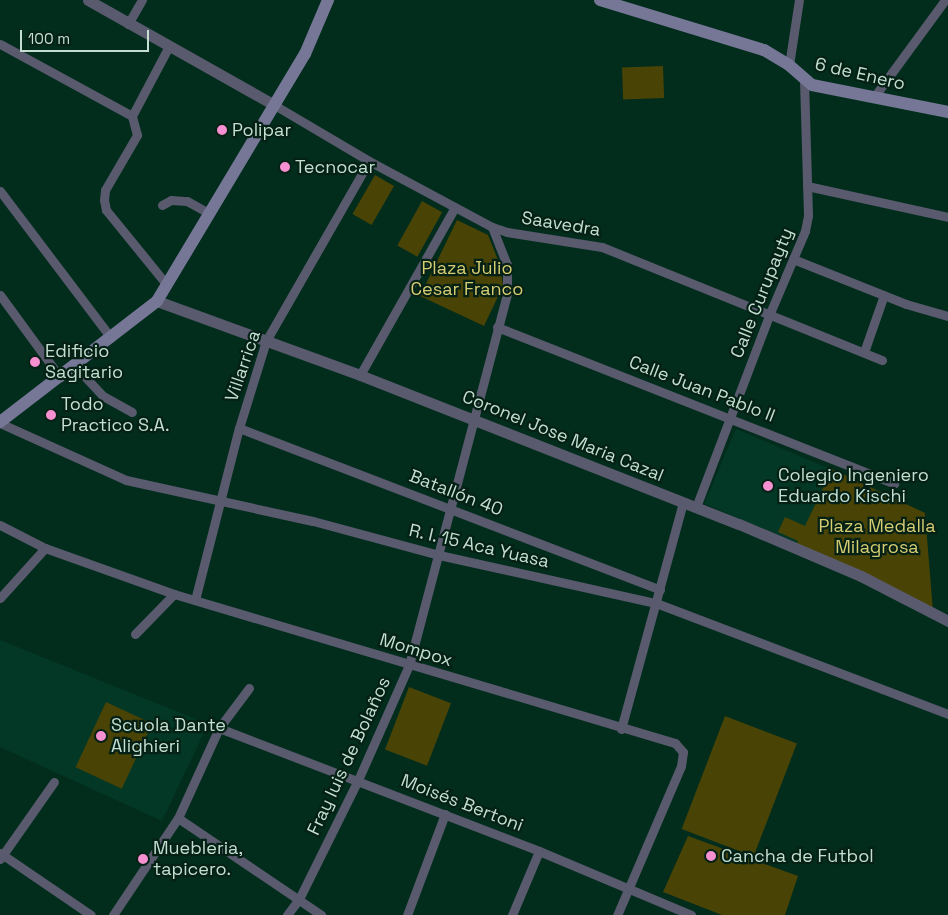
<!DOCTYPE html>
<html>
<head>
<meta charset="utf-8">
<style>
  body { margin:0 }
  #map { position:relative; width:948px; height:915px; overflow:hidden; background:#022d1d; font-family:"Space Grotesk",sans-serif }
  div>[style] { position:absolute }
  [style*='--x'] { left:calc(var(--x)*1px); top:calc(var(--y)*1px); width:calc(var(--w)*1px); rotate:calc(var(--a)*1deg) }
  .built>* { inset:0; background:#043826; transform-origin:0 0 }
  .green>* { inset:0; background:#494305; transform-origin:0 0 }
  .minor>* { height:9px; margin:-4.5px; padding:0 4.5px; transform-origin:4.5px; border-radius:4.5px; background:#595a6d }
  .tertiary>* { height:11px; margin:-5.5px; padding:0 5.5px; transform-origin:5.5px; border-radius:5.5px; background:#595a6d }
  .secondary>* { height:12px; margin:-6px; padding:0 6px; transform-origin:6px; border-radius:6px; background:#767796 }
  .dots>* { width:14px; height:14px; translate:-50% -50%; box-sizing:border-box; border:2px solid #052116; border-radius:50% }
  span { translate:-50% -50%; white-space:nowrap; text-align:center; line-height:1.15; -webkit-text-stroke:4.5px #052116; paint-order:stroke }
  .street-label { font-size:18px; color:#c4dfd1 }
  .poi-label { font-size:18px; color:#c4dfd1 }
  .left { translate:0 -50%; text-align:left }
  .park-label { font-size:18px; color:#d6cc71 }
  .scale { position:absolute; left:20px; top:30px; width:129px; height:22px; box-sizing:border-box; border:2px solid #c4dfd1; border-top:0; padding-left:6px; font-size:15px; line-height:18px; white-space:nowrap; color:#c4dfd1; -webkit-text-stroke:4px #052116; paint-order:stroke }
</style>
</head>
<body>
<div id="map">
  <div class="built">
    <div style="left:736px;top:429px;width:104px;height:81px;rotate:23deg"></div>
    <div style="clip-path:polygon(0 640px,208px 724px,162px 821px,0 747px)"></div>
  </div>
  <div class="green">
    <div style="left:663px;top:66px;width:32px;height:41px;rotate:88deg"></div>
    <div style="left:375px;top:175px;width:22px;height:45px;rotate:30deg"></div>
    <div style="left:422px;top:201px;width:23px;height:51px;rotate:29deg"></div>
    <div style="clip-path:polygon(457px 220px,488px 235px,500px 265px,503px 286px,484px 326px,420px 296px)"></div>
    <div style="clip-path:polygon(832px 469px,925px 513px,933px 611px,796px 545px,798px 541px,778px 532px,785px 517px,805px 526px)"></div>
    <div style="left:409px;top:687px;width:45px;height:67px;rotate:21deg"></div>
    <div style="left:106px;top:702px;width:51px;height:72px;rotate:25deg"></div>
    <div style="left:725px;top:716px;width:77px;height:121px;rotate:21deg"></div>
    <div style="clip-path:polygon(688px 836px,798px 876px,785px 915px,722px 915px,663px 892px)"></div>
  </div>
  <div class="minor">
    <div style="--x:128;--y:24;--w:28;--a:-60"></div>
    <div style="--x:0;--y:44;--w:150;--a:28.6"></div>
    <div style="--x:789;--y:65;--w:66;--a:-81.3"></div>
    <div style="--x:874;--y:97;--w:120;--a:-53.8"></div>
    <div style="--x:276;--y:106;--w:108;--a:30.6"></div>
    <div style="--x:369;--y:161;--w:140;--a:28.2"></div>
    <div style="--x:492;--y:227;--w:16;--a:18"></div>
    <div style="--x:507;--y:232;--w:96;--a:9"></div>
    <div style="--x:602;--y:247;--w:302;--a:22"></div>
    <div style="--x:807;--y:186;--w:144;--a:12.4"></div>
    <div style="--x:0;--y:191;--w:184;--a:52.9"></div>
    <div style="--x:162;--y:205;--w:10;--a:-29"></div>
    <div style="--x:171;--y:200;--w:16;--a:4"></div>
    <div style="--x:187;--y:201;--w:26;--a:29"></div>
    <div style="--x:793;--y:259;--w:122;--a:21.7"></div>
    <div style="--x:906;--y:304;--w:44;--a:15.9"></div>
    <div style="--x:167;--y:285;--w:97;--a:-129.1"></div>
    <div style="--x:106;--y:210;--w:10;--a:-101"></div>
    <div style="--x:104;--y:200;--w:10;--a:-84"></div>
    <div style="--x:105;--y:190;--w:64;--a:-59.8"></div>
    <div style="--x:137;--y:135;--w:20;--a:-105"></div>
    <div style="--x:132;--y:116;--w:79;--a:-62.1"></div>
    <div style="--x:0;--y:295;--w:102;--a:53.8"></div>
    <div style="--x:497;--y:327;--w:427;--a:21.5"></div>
    <div style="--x:864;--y:352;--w:60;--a:-70.7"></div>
    <div style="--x:75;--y:366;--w:41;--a:47"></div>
    <div style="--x:103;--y:396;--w:33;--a:29"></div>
    <div style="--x:360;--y:375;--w:191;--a:-60.5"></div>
    <div style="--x:0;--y:423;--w:138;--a:24.3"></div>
    <div style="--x:126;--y:480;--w:191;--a:12.4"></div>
    <div style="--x:313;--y:521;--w:131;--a:15.1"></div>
    <div style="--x:439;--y:555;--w:222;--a:12.5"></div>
    <div style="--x:656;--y:603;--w:312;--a:20.8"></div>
    <div style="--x:239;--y:428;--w:451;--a:21"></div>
    <div style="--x:696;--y:507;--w:208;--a:-69.1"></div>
    <div style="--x:770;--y:313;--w:89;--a:-66.9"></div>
    <div style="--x:805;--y:231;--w:16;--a:-79"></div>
    <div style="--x:808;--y:215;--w:135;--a:-91.7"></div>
    <div style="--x:0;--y:525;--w:51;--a:27.1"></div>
    <div style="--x:45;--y:548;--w:137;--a:19.6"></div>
    <div style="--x:174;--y:594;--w:523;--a:16.56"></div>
    <div style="--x:675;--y:743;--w:12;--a:48"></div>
    <div style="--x:683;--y:752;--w:14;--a:98"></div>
    <div style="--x:681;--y:766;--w:162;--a:113.2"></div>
    <div style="--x:0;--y:598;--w:67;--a:-48"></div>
    <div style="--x:195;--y:600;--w:178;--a:-75.7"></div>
    <div style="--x:239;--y:428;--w:91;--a:-72.8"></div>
    <div style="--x:266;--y:341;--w:207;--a:-60.2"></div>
    <div style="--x:135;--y:634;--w:56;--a:-45.7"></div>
    <div style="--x:219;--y:728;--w:343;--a:21"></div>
    <div style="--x:539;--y:851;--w:165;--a:22.8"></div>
    <div style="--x:621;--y:729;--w:234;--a:-74.7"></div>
    <div style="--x:178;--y:818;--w:173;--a:34.1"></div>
    <div style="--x:0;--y:853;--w:110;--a:34.3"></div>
    <div style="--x:0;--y:859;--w:94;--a:-55"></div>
    <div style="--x:113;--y:915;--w:117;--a:-56.2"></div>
    <div style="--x:178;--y:818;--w:99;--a:-65.5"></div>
    <div style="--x:219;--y:728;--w:50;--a:-53.1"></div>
    <div style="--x:287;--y:915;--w:20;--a:-53"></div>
    <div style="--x:299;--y:899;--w:133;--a:-63.6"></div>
    <div style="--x:358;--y:780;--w:126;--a:-66.1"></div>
    <div style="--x:409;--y:665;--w:385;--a:-75.2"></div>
    <div style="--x:507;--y:293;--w:28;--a:-90"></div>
    <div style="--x:507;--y:265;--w:41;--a:-111.5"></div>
    <div style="--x:407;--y:915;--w:108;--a:-69.4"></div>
    <div style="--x:512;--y:915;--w:69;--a:-67.1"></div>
  </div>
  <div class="tertiary">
    <div style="--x:88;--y:0;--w:216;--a:29.4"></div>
    <div style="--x:157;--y:301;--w:216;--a:20"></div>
    <div style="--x:360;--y:375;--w:407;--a:21.5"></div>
    <div style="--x:739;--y:524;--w:133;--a:23.1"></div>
    <div style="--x:861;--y:576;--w:98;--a:27.3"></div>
  </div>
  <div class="secondary">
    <div style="--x:600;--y:0;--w:171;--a:17"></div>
    <div style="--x:764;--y:50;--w:29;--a:31"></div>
    <div style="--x:789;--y:65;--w:30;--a:41"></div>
    <div style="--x:812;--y:85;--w:139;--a:11.2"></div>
    <div style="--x:0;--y:422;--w:198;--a:-37.6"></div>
    <div style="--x:157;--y:301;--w:288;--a:-59.1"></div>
    <div style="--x:305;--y:54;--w:59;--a:-66.9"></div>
  </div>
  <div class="dots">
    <div style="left:222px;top:130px;background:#f690d0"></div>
    <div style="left:285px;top:167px;background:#f690d0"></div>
    <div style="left:35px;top:362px;background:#f690d0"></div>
    <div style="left:51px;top:415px;background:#f690d0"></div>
    <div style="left:768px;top:486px;background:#f690d0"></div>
    <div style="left:101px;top:736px;background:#f690d0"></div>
    <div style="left:711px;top:856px;background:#f690d0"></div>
    <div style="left:143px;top:859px;background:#f690d0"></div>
  </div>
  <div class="street-label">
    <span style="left:860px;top:74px;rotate:13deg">6 de Enero</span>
    <span style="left:561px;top:224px;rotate:9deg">Saavedra</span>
    <span style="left:762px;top:293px;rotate:-68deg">Calle Curupayty</span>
    <span style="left:243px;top:366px;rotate:-71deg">Villarrica</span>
    <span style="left:702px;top:389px;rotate:21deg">Calle Juan Pablo II</span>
    <span style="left:563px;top:436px;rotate:22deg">Coronel Jose Maria Cazal</span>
    <span style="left:456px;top:493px;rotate:21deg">Batallón 40</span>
    <span style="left:479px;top:546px;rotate:13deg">R. I. 15 Aca Yuasa</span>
    <span style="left:416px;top:650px;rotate:17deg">Mompox</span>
    <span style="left:349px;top:756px;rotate:-65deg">Fray luis de Bolaños</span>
    <span style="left:462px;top:803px;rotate:21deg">Moisés Bertoni</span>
  </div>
  <div class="poi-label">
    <span class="left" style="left:232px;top:130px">Polipar</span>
    <span class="left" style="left:295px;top:167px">Tecnocar</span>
    <span class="left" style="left:45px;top:362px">Edificio<br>Sagitario</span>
    <span class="left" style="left:61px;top:415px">Todo<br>Practico S.A.</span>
    <span class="left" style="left:778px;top:486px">Colegio Ingeniero<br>Eduardo Kischi</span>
    <span class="left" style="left:111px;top:736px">Scuola Dante<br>Alighieri</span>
    <span class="left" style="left:153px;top:859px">Muebleria,<br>tapicero.</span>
    <span class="left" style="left:721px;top:856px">Cancha de Futbol</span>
  </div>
  <div class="park-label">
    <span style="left:467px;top:279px">Plaza Julio<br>Cesar Franco</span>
    <span style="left:877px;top:537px">Plaza Medalla<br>Milagrosa</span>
  </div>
  <div class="scale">100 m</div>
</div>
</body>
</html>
